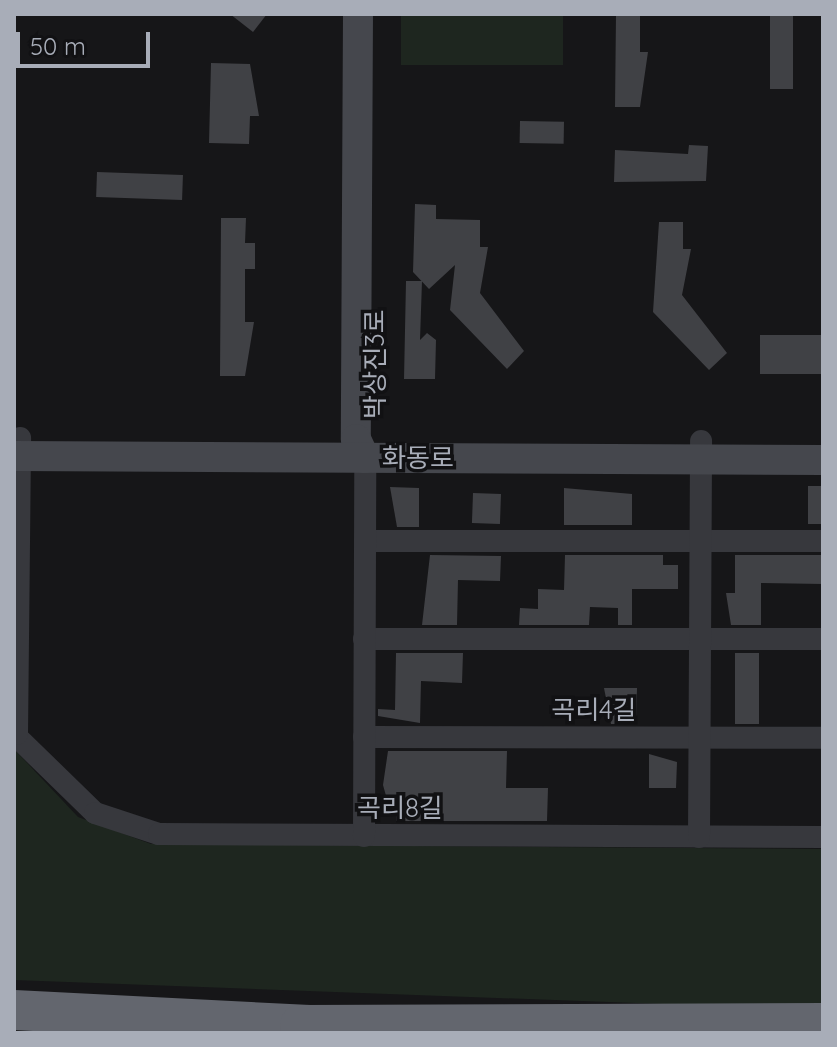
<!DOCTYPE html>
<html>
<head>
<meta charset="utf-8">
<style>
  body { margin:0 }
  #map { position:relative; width:837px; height:1047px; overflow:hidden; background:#161618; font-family:Quicksand,"Noto Sans KR",sans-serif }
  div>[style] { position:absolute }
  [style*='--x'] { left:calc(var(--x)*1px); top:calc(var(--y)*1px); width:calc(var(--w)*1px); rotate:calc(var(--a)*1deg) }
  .green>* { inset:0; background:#1e261f; transform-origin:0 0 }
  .building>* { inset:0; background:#404145; transform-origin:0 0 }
  .street>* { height:22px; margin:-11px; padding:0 11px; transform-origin:11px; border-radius:11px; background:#37383d }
  .secondary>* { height:30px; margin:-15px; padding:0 15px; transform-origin:15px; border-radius:15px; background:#45474d }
  .highway>* { height:40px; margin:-20px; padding:0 20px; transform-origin:20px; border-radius:20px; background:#63666e }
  span { translate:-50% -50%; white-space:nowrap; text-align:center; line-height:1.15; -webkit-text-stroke:7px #111113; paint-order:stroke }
  .street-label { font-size:26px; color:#a8adb8 }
  .frame { position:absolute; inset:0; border:16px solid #a8adb8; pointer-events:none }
  .scale { position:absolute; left:16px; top:32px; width:134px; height:36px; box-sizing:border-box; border:4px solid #a8adb8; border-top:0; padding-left:10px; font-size:24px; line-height:28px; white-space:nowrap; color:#a8adb8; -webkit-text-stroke:6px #111113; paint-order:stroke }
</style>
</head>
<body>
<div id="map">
  <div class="green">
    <div style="left:401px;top:14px;width:162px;height:51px"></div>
    <div style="clip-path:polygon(14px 749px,78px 817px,151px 844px,823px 849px,823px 1010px,14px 980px)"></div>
  </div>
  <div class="building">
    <div style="clip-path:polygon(230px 14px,267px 14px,253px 32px)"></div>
    <div style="clip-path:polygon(616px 14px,640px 14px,640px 52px,648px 52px,640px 107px,615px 107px)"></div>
    <div style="left:770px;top:16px;width:23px;height:73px"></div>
    <div style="clip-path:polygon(211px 63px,250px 64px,259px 116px,250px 116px,249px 144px,209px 143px)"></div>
    <div style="left:520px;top:121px;width:44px;height:22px;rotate:1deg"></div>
    <div style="clip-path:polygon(689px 145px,708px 146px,706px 181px,614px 182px,615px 150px,688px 154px)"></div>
    <div style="left:97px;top:172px;width:86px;height:25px;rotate:2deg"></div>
    <div style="clip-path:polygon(415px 204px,436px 205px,436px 219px,480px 220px,480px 247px,488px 247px,480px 293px,524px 351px,507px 369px,450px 310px,455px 265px,429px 289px,413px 272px)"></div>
    <div style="clip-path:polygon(221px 218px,246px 218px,245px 243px,255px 243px,255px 269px,245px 269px,245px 322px,254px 322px,245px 376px,220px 376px)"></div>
    <div style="clip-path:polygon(659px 222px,683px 222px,683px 249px,691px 249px,682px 295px,727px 353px,709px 370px,653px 312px)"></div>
    <div style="clip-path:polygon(406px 281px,422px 281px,420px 340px,427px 333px,436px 340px,435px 379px,404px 379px)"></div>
    <div style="left:760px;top:335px;width:63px;height:39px"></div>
    <div style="left:808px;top:486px;width:15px;height:38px"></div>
    <div style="clip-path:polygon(390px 487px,419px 488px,419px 527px,397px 527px)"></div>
    <div style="clip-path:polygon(564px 488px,632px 494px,632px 525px,564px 525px)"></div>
    <div style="left:473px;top:493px;width:28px;height:30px;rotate:2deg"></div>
    <div style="clip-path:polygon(430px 555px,501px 556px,500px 581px,458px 580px,457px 625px,422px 625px)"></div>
    <div style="clip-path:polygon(565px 555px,663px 555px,663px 565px,678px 565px,678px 589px,632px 589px,632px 625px,618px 625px,618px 608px,590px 607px,589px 625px,519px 625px,520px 608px,538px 609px,538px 589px,564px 590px)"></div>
    <div style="clip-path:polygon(735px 555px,823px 555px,823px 584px,761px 583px,761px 625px,731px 625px,726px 593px,735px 593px)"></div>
    <div style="clip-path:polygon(396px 653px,463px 653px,462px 683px,421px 681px,420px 723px,378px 716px,378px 709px,395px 710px)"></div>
    <div style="left:735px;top:653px;width:24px;height:71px"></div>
    <div style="clip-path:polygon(604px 688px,637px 688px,636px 724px,611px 724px)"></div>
    <div style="clip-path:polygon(388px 751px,507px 751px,506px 788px,548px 788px,547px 821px,396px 821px,396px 803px,388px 803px,383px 785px)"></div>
    <div style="clip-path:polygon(649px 754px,677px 762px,676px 788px,649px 788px)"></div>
  </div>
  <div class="street">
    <div style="--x:365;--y:541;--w:458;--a:0"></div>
    <div style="--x:364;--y:639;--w:459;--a:0"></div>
    <div style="--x:14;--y:734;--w:113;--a:44.3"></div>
    <div style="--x:95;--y:813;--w:67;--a:18.2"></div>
    <div style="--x:159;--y:834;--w:664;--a:0.26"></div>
    <div style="--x:17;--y:734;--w:296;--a:-89.4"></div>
    <div style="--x:364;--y:737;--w:459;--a:0.1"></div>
    <div style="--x:364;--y:836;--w:378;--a:-89.8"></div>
    <div style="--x:699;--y:837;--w:396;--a:-89.7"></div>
  </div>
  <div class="secondary">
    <div style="--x:358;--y:14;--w:425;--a:90.3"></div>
    <div style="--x:356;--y:439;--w:21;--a:65"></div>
    <div style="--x:14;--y:456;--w:809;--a:0.28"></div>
  </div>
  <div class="highway">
    <div style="--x:14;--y:1010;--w:311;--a:2.9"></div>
    <div style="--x:300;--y:1025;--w:523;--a:-0.22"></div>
  </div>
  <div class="street-label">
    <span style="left:375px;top:364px;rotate:-90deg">박상진3로</span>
    <span style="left:418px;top:458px">화동로</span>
    <span style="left:594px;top:710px">곡리4길</span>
    <span style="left:400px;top:808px">곡리8길</span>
  </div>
  <div class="frame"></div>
  <div class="scale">50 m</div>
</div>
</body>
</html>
